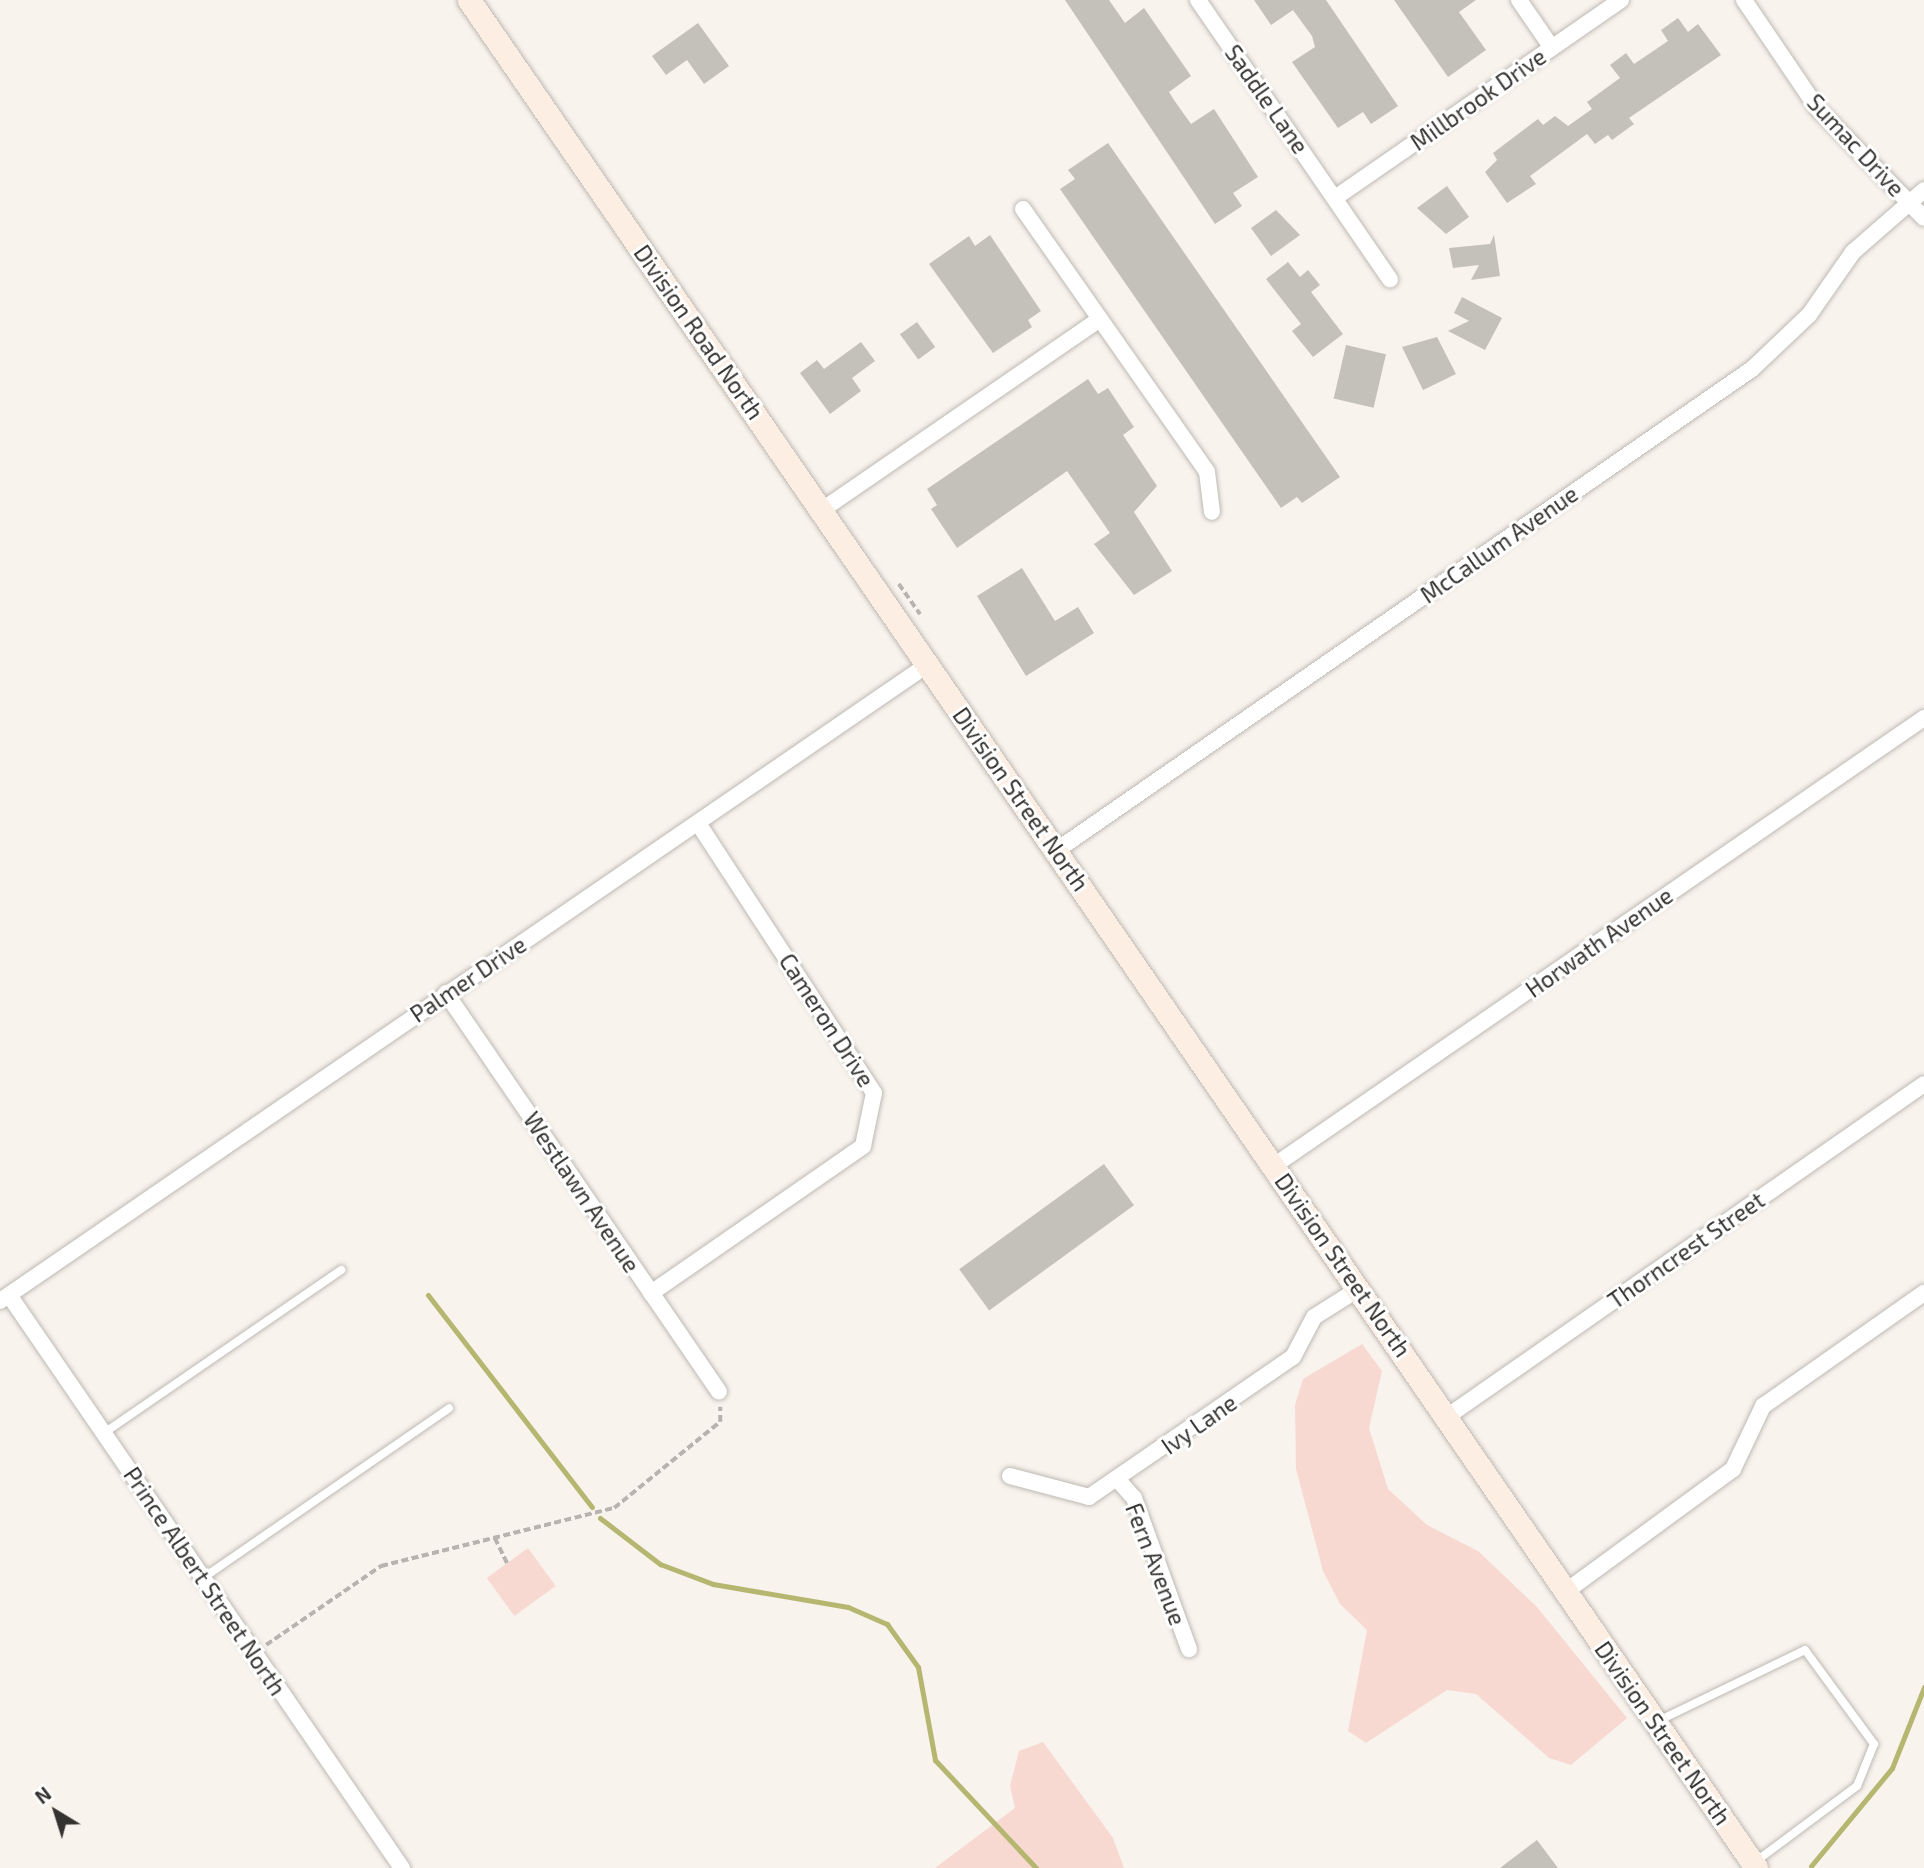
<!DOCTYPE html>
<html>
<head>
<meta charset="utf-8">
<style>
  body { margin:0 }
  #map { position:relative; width:1924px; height:1868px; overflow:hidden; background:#f8f3ed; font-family:"Exo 2",sans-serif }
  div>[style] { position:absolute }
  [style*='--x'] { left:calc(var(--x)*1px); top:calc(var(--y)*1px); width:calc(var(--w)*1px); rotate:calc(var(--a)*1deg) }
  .green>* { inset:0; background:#f8d9d1; transform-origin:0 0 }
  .stream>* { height:5px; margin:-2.5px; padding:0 2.5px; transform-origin:2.5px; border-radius:2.5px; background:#b5b770 }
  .building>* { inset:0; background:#c3c1ba; transform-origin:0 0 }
  .path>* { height:3.5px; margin-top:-1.75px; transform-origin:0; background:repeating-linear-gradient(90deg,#b7b3ae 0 7px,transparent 0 10.5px) }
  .roads { filter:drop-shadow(0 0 2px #beb9b3) drop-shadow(0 0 2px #beb9b3) }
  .lane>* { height:8px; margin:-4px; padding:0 4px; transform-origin:4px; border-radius:4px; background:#fff }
  .street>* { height:16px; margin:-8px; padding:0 8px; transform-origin:8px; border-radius:8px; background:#fff }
  .secondary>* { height:23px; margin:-11.5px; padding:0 11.5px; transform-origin:11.5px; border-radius:11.5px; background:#fdeee4 }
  span { translate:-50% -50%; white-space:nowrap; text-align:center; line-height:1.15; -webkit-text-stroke:6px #fff; paint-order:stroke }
  .street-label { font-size:23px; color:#353331 }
  .north { position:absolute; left:21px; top:1777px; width:70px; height:70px; -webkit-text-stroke:5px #fff; paint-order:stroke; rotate:322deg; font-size:19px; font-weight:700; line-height:28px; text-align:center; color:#353331 }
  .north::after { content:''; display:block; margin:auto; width:24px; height:32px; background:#353331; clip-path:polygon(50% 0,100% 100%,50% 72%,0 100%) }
</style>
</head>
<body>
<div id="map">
  <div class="green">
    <div style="clip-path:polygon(1362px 1344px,1382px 1371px,1369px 1428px,1388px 1489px,1427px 1525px,1478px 1551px,1537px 1607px,1627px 1718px,1571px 1765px,1549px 1758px,1476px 1694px,1447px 1690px,1366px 1743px,1348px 1731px,1367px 1630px,1340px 1604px,1323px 1571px,1296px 1469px,1295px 1405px,1303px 1379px)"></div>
    <div style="left:528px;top:1548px;width:47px;height:51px;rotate:54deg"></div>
    <div style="clip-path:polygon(1043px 1742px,1113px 1838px,1124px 1868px,935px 1868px,1015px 1808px,1010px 1786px,1019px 1751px)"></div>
  </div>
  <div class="stream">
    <div style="--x:428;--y:1295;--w:268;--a:52.3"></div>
    <div style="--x:600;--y:1518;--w:76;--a:37.5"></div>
    <div style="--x:660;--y:1564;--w:57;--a:20.7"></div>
    <div style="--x:713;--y:1584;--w:137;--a:9.7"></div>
    <div style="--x:848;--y:1607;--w:43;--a:23.6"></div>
    <div style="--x:887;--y:1624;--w:53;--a:54.2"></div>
    <div style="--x:918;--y:1667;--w:95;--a:79.6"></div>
    <div style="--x:935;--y:1760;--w:148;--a:46.9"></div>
    <div style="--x:1811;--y:1866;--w:127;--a:-50.4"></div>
    <div style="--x:1892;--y:1768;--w:87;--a:-68.4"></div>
  </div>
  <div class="building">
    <div style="clip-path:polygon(1065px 0,1109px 0,1125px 23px,1144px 8px,1191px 76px,1169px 92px,1174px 100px,1191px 124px,1214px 109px,1258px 177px,1233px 193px,1242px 206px,1215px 224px)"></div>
    <div style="clip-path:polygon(1254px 0,1326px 0,1398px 106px,1371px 124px,1363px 112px,1338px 128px,1292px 62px,1315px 47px,1312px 36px,1293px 10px,1271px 25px)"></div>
    <div style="clip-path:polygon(1394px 0,1476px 0,1459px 12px,1486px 50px,1448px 77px)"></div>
    <div style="clip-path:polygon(1678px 18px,1688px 32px,1698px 24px,1721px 55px,1629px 118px,1634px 124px,1612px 140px,1608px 135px,1595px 144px,1587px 134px,1530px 176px,1536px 184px,1507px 203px,1485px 172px,1497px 160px,1493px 153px,1538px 119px,1543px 125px,1555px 116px,1568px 126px,1592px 109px,1587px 102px,1620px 78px,1610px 65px,1626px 53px,1634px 64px,1668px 41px,1661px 30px)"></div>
    <div style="clip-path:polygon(698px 23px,729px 66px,704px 84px,687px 60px,666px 75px,652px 56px)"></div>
    <div style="clip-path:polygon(1108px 143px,1340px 477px,1302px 503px,1297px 497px,1281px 508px,1060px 189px,1075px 179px,1068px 170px)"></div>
    <div style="clip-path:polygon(1447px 186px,1469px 217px,1446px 234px,1417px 208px)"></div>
    <div style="clip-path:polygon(1276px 210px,1300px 235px,1271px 256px,1251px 228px)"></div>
    <div style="clip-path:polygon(990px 235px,1041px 311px,1028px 320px,1032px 327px,993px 353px,929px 264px,969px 236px,975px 246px)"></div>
    <div style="clip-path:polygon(1494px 235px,1500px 276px,1471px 280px,1479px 265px,1453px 268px,1449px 248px,1490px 244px)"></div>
    <div style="clip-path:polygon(1288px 262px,1300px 277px,1308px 270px,1320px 285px,1311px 292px,1343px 334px,1313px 357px,1292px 331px,1301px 324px,1266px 279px)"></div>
    <div style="clip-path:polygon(1462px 297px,1502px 318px,1485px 350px,1448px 331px,1469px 321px,1454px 313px)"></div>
    <div style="left:917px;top:322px;width:31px;height:21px;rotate:54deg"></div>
    <div style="clip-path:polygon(1437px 337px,1456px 374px,1423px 390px,1402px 347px)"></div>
    <div style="clip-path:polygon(861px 342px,875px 361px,852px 378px,861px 391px,830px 414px,800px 373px,817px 360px,824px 369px)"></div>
    <div style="left:1346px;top:345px;width:41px;height:55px;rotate:13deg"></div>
    <div style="clip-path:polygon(1088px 379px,1098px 394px,1108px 388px,1134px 427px,1123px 435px,1157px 486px,1134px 512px,1172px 571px,1134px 595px,1094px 544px,1110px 533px,1067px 471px,957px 548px,931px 509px,937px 505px,927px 489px)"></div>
    <div style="clip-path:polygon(1022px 568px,1055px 621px,1078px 607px,1094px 633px,1026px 676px,977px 596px)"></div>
    <div style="left:1104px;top:1164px;width:51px;height:179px;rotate:54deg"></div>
    <div style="clip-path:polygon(1537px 1840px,1558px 1868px,1500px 1868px)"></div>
  </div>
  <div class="path">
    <div style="--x:899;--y:584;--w:37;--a:55"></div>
    <div style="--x:495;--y:1538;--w:28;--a:64"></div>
    <div style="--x:266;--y:1645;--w:140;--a:-34.5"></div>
    <div style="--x:381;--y:1566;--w:240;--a:-14"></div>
    <div style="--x:614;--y:1508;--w:136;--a:-39.1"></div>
    <div style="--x:720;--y:1422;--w:15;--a:-90"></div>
  </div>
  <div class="roads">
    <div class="lane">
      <div style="--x:104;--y:1433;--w:288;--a:-34.5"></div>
      <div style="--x:203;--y:1578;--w:299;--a:-34.6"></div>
      <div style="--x:1658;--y:1721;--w:163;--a:-25.8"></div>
      <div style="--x:1805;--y:1650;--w:117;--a:53.7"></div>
      <div style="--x:1874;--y:1744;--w:45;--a:112"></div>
      <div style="--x:1857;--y:1786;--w:127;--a:143.3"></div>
    </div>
    <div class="street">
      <div style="--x:1198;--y:0;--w:339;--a:55.5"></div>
      <div style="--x:1519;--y:0;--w:58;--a:55.5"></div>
      <div style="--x:1744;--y:0;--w:130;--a:55.9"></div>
      <div style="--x:1817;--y:108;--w:153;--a:45.8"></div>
      <div style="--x:1335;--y:198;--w:348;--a:-34.7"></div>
      <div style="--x:1023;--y:209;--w:321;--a:55"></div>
      <div style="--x:1207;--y:472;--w:40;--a:82.9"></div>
      <div style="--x:822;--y:510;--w:337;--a:-34.5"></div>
      <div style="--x:1057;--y:850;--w:845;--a:-34.69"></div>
      <div style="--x:1752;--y:369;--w:79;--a:-43.5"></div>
      <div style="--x:1809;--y:315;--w:77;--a:-55.1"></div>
      <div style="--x:1853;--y:252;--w:94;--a:-41.1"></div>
      <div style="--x:446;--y:993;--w:483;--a:55.6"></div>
      <div style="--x:1275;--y:1165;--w:788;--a:-34.56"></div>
      <div style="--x:651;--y:1293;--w:258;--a:-34.7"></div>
      <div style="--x:863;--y:1146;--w:54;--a:-78.3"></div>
      <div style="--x:874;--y:1093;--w:319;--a:-123.1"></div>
      <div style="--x:9;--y:1295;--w:695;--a:55.56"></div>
      <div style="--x:0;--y:1301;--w:1124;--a:-34.45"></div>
      <div style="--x:1448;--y:1416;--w:580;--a:-34.89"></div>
      <div style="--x:1010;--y:1476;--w:82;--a:14.9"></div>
      <div style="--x:1089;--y:1497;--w:247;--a:-34.5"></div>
      <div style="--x:1293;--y:1357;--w:45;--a:-62.3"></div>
      <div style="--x:1314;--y:1317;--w:54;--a:-32.2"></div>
      <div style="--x:1119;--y:1481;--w:23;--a:49"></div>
      <div style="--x:1134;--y:1498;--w:161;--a:70"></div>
      <div style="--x:1565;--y:1592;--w:208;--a:-36.2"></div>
      <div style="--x:1733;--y:1469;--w:70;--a:-64.5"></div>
      <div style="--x:1763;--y:1406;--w:197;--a:-35.1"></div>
    </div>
    <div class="secondary">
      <div style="--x:469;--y:0;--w:2268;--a:55.43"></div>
    </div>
  </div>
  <div class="street-label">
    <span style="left:1267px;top:99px;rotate:55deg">Saddle Lane</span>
    <span style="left:1478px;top:99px;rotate:-35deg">Millbrook Drive</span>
    <span style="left:1856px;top:145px;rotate:47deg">Sumac Drive</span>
    <span style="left:699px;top:332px;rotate:55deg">Division Road North</span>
    <span style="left:1499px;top:544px;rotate:-35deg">McCallum Avenue</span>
    <span style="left:1021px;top:799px;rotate:55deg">Division Street North</span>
    <span style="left:1599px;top:942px;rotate:-35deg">Horwath Avenue</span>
    <span style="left:468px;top:979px;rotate:-34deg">Palmer Drive</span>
    <span style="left:827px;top:1020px;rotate:57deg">Cameron Drive</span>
    <span style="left:582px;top:1192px;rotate:56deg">Westlawn Avenue</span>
    <span style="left:1686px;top:1250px;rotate:-35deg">Thorncrest Street</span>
    <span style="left:1343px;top:1265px;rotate:55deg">Division Street North</span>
    <span style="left:1199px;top:1424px;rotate:-35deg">Ivy Lane</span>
    <span style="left:1156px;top:1564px;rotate:69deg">Fern Avenue</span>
    <span style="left:205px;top:1581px;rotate:56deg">Prince Albert Street North</span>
    <span style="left:1663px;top:1733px;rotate:55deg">Division Street North</span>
  </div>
  <div class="north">N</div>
</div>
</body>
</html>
